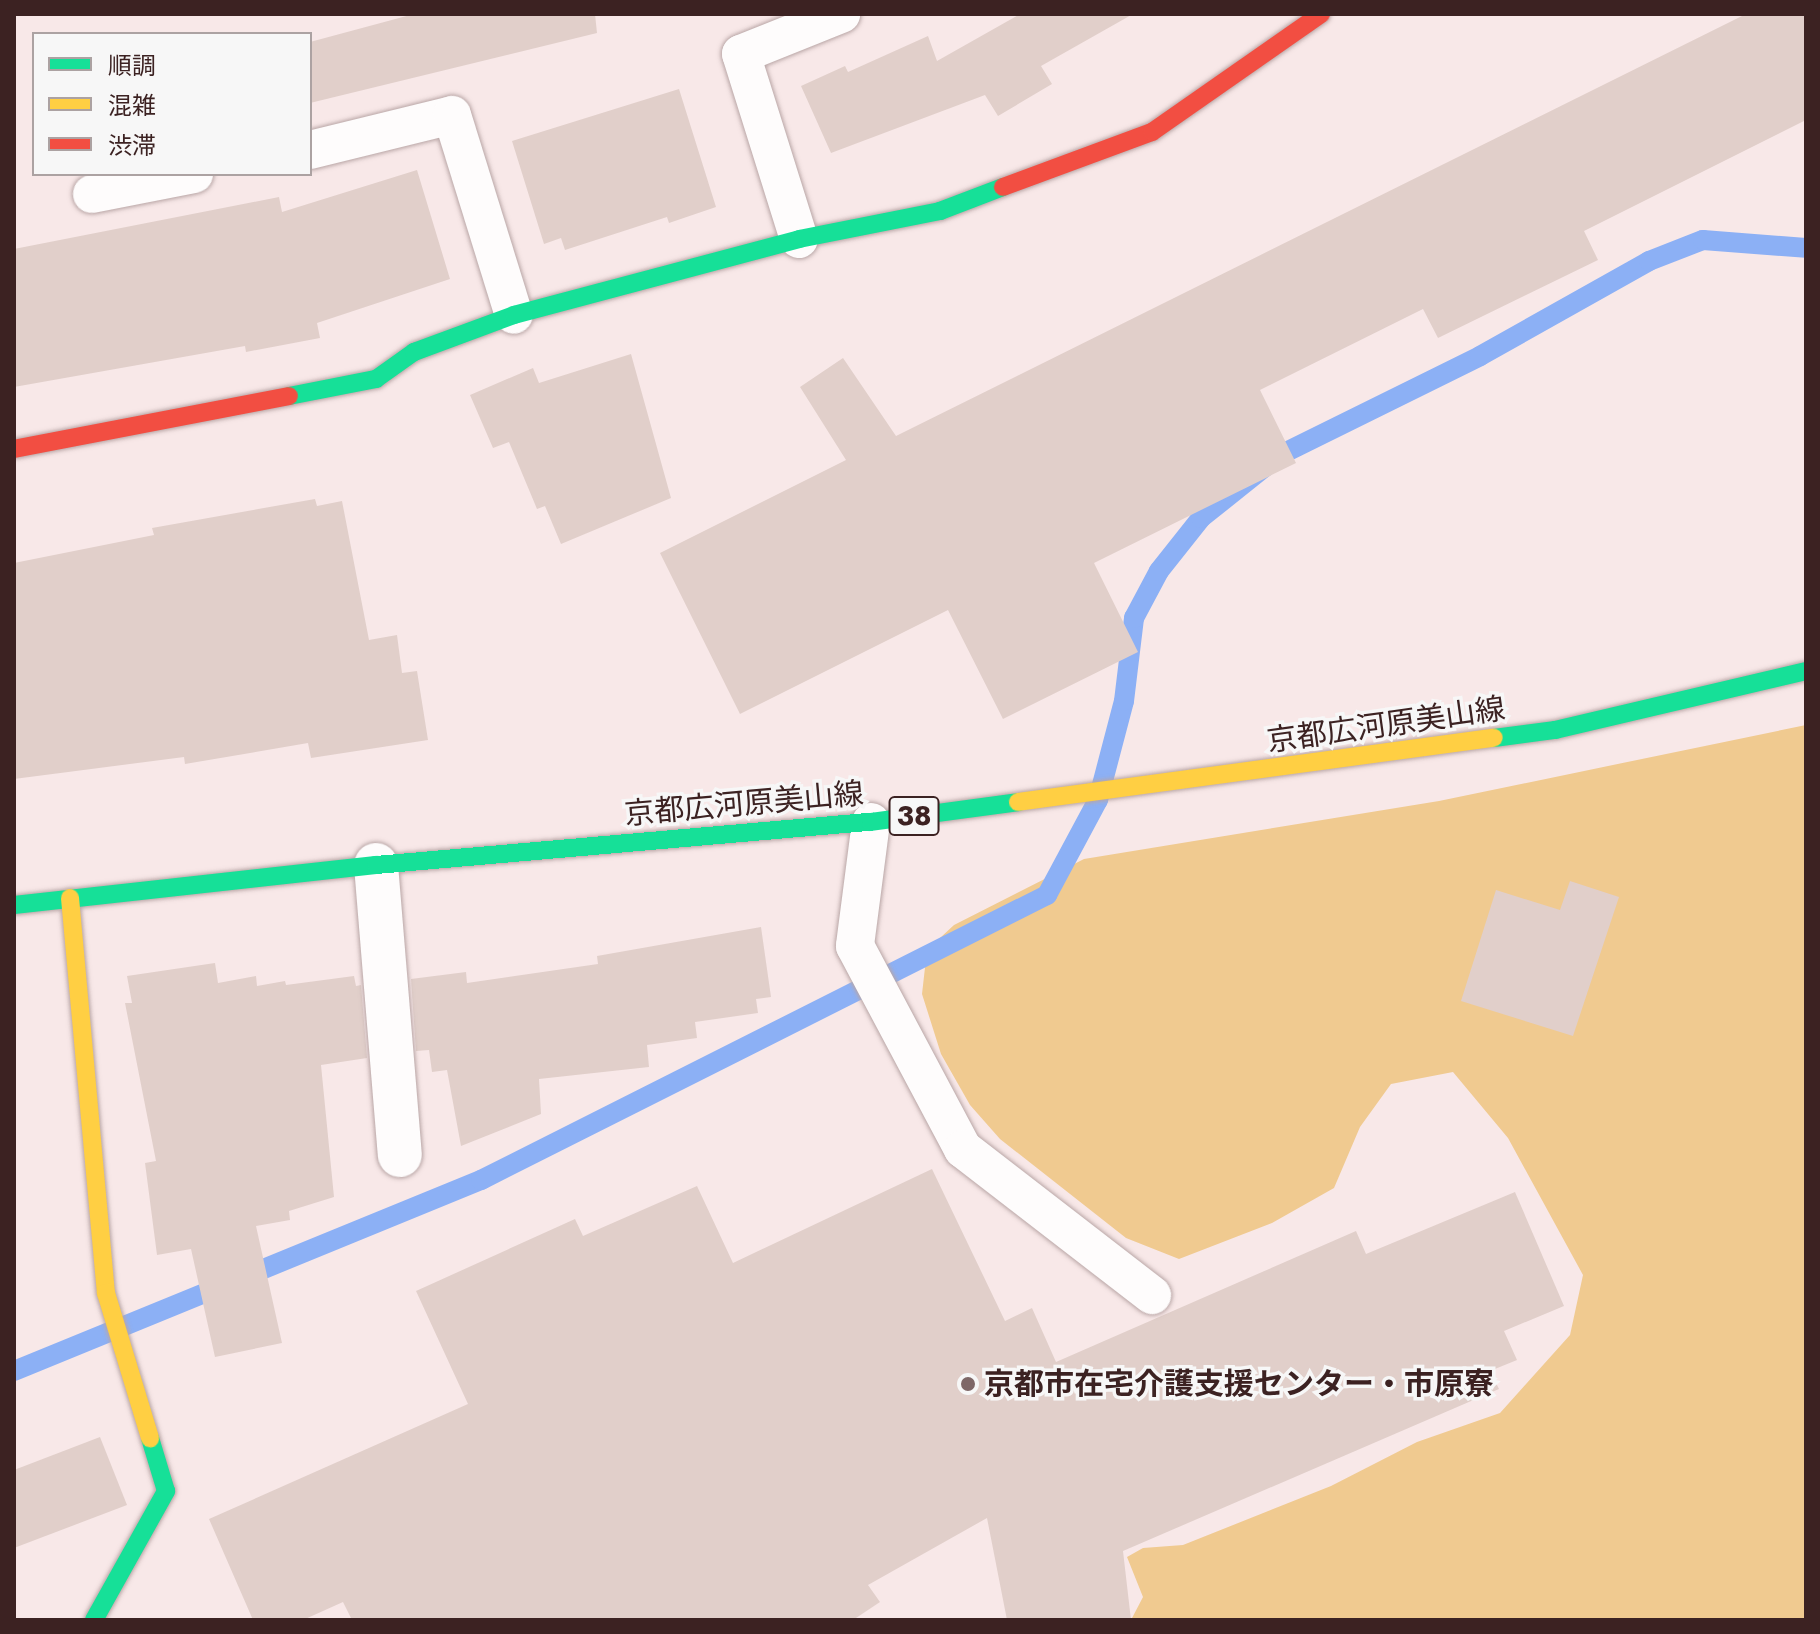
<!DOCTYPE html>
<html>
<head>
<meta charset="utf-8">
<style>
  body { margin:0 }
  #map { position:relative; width:1820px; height:1634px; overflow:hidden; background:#f8e8e8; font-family:Jost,"Noto Sans JP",sans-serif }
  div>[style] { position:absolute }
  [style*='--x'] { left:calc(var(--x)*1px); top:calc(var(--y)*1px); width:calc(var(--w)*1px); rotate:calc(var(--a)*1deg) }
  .green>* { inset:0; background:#f0ca90 }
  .stream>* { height:20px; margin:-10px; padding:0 10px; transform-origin:10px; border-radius:10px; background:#8cb0f5 }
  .building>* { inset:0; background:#e1cfca }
  .roads { filter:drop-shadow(0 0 2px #b9a6a6) drop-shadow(0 0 2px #b9a6a6) }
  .lane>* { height:38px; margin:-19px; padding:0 19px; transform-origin:19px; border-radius:19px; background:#fefcfc }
  .street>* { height:44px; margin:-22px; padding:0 22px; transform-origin:22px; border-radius:22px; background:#fefcfc }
  .fast>* { height:18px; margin:-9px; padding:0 9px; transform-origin:9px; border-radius:9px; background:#16e098 }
  .slow>* { height:18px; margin:-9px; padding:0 9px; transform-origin:9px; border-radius:9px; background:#ffcf43 }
  .jam>* { height:18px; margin:-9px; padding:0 9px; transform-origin:9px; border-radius:9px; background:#f24e42 }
  .dots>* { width:22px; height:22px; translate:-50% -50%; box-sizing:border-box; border:4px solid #f7f7f7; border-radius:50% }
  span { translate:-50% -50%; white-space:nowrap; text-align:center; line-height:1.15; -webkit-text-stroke:7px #f7f7f7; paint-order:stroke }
  .shield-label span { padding:2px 6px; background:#f7f7f7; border:2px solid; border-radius:6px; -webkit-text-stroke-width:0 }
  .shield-label { font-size:28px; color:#3c2222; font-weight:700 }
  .street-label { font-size:30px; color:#3c2222 }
  .poi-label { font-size:30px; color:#3c2222; font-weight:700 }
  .left { translate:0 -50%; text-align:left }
  .frame { position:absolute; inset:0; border:16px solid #3c2222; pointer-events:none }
  .legend { position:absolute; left:32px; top:32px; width:280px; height:144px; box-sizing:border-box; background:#f7f7f7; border:2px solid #aca2a2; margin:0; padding:10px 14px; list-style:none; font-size:24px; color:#3c2222 }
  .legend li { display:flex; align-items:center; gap:16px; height:40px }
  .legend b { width:40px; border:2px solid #aca2a2 }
</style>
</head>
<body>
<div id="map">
  <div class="green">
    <div style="clip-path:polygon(1806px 725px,1806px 1620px,1131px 1620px,1143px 1597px,1127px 1557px,1143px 1548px,1183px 1545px,1331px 1486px,1417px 1442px,1500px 1413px,1570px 1335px,1583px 1275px,1508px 1138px,1453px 1072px,1391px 1084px,1360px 1127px,1334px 1188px,1272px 1223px,1179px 1259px,1126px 1238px,1000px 1139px,970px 1105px,941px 1054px,922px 994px,927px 950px,954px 925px,1084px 859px,1439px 801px)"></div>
  </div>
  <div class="stream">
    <div style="--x:14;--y:1371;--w:505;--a:-22.24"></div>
    <div style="--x:481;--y:1180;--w:634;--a:-26.73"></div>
    <div style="--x:1047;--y:895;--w:108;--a:-61.8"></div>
    <div style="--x:1098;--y:800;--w:102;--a:-75.3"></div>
    <div style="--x:1124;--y:701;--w:84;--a:-83.1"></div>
    <div style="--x:1134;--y:618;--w:53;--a:-62"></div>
    <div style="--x:1159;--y:571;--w:68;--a:-51.6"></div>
    <div style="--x:1201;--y:518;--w:101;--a:-38.6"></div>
    <div style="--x:1280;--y:455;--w:223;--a:-26.3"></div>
    <div style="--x:1480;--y:356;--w:194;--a:-29.3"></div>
    <div style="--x:1649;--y:261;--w:58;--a:-21.3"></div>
    <div style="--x:1703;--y:240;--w:103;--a:4.4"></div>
  </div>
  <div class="building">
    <div style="clip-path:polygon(414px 14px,595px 14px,597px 33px,310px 103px,310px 42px)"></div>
    <div style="clip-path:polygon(1020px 14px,1133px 14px,1041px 66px,1052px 84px,998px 116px,985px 95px,831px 153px,801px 86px,845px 66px,848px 72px,928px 36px,937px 61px)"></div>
    <div style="clip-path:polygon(1746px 14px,1806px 14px,1806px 120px,1584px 231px,1598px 260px,1438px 338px,1423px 309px,1260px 390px,1296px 463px,1094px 563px,1138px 652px,1003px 719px,948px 610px,740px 714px,660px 553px,846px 460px,800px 387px,843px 358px,896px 436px)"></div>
    <div style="clip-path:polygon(679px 89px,716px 207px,669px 223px,667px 217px,565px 250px,561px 238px,544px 244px,512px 141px)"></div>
    <div style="clip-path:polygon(417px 170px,450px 279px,317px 323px,320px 338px,246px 352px,245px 346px,14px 387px,14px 249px,279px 197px,282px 212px)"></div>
    <div style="clip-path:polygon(631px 354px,671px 498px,561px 544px,545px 506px,537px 509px,509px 442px,493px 448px,470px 395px,533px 368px,539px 383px)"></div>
    <div style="clip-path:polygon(315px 499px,317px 506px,342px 501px,369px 640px,397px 635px,402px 673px,417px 671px,428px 740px,311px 758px,308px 743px,185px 764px,184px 757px,14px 779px,14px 563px,154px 535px,152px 528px)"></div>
    <div style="clip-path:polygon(1570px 881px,1619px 897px,1573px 1036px,1461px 1001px,1496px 890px,1560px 910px)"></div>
    <div style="clip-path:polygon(761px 927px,771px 997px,756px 999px,758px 1013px,695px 1022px,697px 1038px,647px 1045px,649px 1067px,539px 1079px,541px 1114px,461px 1146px,447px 1070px,432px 1072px,429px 1050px,416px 1051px,411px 979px,466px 972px,467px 983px,598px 964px,597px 956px)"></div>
    <div style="clip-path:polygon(215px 963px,218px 983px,256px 976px,257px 986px,285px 981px,286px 985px,354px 976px,356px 986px,361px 985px,367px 1058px,321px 1065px,334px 1197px,289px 1211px,290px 1220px,256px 1226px,282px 1343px,215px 1357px,191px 1249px,157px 1255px,145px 1163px,156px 1161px,125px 1003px,132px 1003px,127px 976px)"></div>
    <div style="clip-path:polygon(932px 1169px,1005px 1321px,1032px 1308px,1056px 1362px,1356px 1231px,1366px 1254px,1515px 1192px,1564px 1306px,1504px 1331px,1517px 1360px,1490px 1371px,1499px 1389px,1123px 1551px,1131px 1620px,1007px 1620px,987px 1518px,868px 1585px,880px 1602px,853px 1620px,352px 1620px,343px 1602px,303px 1620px,253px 1620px,209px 1519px,468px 1404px,416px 1291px,575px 1219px,583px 1236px,697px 1186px,733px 1263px)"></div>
    <div style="clip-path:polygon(100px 1437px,127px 1505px,14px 1548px,14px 1470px)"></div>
  </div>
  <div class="roads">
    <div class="lane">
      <div style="--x:310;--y:150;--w:146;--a:-13.8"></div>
      <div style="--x:452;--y:115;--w:209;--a:72.8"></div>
      <div style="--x:92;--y:194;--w:104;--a:-11.1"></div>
      <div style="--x:799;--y:239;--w:194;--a:-107.4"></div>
      <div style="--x:741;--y:54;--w:108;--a:-21.8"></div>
      <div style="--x:871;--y:822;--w:125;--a:97.4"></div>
      <div style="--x:855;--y:946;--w:230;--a:62"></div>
      <div style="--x:963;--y:1149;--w:239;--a:37.7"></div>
    </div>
    <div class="street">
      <div style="--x:376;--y:865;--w:291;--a:85.3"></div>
    </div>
    <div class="fast">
      <div style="--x:289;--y:396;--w:89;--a:-11.1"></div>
      <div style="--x:376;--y:379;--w:47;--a:-35.4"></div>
      <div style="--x:414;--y:352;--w:107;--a:-20.3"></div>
      <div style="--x:514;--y:315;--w:295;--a:-14.9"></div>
      <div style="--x:799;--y:239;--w:144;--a:-11.2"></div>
      <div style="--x:940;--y:211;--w:67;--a:-20.9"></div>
      <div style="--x:1494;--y:738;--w:62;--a:-7.5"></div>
      <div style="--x:1555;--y:730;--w:258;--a:-13.2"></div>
      <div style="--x:14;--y:905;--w:364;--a:-6.3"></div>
      <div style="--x:376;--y:865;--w:497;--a:-5"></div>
      <div style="--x:871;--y:822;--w:148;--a:-7.7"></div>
      <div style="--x:94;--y:1620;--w:148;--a:-60.8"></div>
      <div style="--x:166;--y:1491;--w:55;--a:-106.8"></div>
    </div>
    <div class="slow">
      <div style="--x:1018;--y:802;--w:480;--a:-7.7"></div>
      <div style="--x:70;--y:898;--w:397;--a:84.8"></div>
      <div style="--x:106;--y:1293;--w:152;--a:73.1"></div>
    </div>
    <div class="jam">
      <div style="--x:1003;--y:187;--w:159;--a:-20.3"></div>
      <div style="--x:1152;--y:132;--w:206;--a:-34.9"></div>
      <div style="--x:14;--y:449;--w:280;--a:-10.9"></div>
    </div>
  </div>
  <div class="dots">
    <div style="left:968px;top:1384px;background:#7e6767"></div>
  </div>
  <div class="shield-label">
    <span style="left:914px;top:816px">38</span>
  </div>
  <div class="street-label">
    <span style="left:1386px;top:725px;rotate:-8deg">京都広河原美山線</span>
    <span style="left:744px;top:804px;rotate:-5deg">京都広河原美山線</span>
  </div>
  <div class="poi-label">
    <span class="left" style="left:984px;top:1384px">京都市在宅介護支援センター・市原寮</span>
  </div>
  <div class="frame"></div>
  <ul class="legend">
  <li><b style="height:10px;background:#16e098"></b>順調</li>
  <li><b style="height:10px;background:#ffcf43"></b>混雑</li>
  <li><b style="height:10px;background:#f24e42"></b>渋滞</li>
  </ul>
</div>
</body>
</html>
